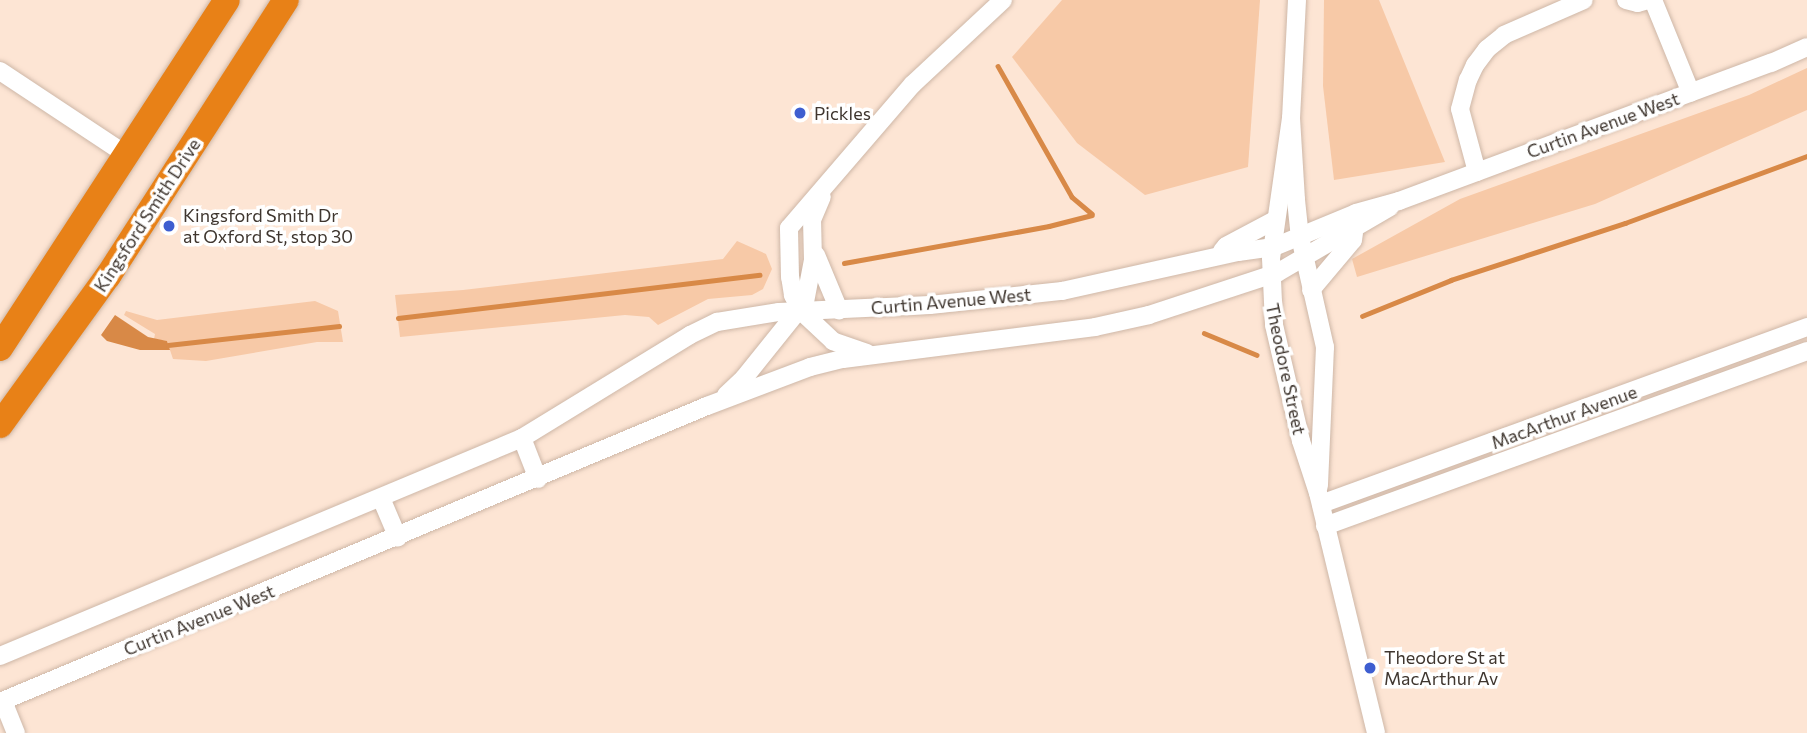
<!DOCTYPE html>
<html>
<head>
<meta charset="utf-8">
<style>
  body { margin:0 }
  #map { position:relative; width:1807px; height:733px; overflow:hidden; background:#fde5d4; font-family:Commissioner,sans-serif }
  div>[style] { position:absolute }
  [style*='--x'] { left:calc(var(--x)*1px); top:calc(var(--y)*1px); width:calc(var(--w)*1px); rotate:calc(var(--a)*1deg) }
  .green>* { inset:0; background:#f7c9a7 }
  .water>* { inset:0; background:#d88947 }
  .stream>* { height:4.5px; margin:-2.25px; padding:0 2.25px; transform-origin:2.25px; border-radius:2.25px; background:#d88947 }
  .roads { filter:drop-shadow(0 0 2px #ceb7a7) drop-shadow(0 0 2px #ceb7a7) }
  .minor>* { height:18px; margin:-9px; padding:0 9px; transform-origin:9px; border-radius:9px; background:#fff }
  .highway>* { height:26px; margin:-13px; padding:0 13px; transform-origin:13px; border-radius:13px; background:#e88117 }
  .dots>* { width:19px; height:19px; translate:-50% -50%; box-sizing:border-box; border:4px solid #fff; border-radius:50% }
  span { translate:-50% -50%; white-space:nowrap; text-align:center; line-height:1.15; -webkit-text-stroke:7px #fff; paint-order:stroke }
  .poi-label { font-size:18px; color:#3f362f }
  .left { translate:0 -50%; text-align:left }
  .street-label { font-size:18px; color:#3f362f }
</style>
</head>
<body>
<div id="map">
  <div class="green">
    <div style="clip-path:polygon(1062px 0,1260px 0,1248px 167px,1145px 195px,1077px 143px,1012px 57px)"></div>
    <div style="clip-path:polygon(1324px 0,1379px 0,1445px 162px,1334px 180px,1323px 86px)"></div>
    <div style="clip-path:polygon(1807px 68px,1807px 110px,1595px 204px,1357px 277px,1352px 259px,1460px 199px,1749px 95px)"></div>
    <div style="clip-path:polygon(737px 241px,766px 254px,772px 269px,763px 289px,752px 295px,708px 299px,658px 325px,649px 317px,625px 315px,400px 337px,395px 295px,463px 290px,723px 259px)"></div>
    <div style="clip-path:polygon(315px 301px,338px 311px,343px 342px,317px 342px,206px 361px,173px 359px,167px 341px,154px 339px,155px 334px,124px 315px,126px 311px,157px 320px)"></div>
  </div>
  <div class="water">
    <div style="clip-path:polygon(115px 315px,148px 337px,167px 341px,170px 350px,140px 350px,107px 341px,101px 335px)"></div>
  </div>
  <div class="stream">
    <div style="--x:998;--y:66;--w:150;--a:60.5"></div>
    <div style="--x:1072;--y:197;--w:26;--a:40"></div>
    <div style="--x:844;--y:263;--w:208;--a:-10.2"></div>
    <div style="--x:1049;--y:226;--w:44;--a:-14.3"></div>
    <div style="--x:1362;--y:316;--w:96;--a:-22"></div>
    <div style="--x:1451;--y:280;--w:183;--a:-18.1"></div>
    <div style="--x:1625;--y:223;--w:194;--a:-20.2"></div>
    <div style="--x:398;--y:318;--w:364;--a:-6.8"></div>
    <div style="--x:1204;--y:333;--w:57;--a:22.5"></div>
    <div style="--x:168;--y:345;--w:172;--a:-6.3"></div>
  </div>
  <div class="roads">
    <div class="minor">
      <div style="--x:1297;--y:0;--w:118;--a:92.9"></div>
      <div style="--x:1291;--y:118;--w:82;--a:86.5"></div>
      <div style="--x:1296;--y:200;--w:37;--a:84"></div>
      <div style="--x:1300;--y:237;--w:113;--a:77.2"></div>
      <div style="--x:1325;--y:347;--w:139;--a:92.5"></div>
      <div style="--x:1626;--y:0;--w:12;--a:14"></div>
      <div style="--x:1638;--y:3;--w:10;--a:-17"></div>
      <div style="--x:1653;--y:0;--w:100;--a:67.8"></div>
      <div style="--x:0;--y:71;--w:152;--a:33.5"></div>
      <div style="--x:1291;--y:118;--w:141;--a:98.1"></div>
      <div style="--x:1271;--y:258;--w:67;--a:87.4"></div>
      <div style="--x:1274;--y:325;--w:119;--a:76.9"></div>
      <div style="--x:1301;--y:441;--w:55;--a:71.9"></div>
      <div style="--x:1318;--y:493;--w:247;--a:76.4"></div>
      <div style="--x:1477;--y:172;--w:65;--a:-105.1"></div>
      <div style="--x:1460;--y:109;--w:30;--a:-75"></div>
      <div style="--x:1468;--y:80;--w:17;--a:-65"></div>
      <div style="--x:1475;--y:65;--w:20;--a:-53"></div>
      <div style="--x:1487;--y:49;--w:22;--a:-39"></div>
      <div style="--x:1504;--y:35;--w:87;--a:-23.6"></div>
      <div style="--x:1222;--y:251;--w:6;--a:-51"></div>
      <div style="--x:1226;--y:246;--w:55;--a:-28"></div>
      <div style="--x:816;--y:255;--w:60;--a:67.3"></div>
      <div style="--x:1311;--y:290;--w:65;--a:-50"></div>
      <div style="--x:1353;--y:240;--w:7;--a:-82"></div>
      <div style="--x:867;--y:353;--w:36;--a:-161"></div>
      <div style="--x:833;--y:341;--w:44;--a:-136.8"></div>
      <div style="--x:801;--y:311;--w:18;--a:-117"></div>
      <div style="--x:793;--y:295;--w:18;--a:-99"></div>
      <div style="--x:790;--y:277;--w:49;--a:-91.2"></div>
      <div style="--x:789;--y:228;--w:190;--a:-49.3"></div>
      <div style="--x:913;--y:84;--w:123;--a:-43"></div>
      <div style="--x:726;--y:395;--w:25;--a:-43"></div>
      <div style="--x:744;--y:378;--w:97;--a:-51.2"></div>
      <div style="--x:805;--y:302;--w:43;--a:-79.2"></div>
      <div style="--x:813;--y:260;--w:40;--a:-91.4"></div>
      <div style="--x:812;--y:220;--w:25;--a:-67"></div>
      <div style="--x:522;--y:438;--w:44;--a:68.7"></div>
      <div style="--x:381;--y:498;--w:43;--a:67"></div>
      <div style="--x:1321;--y:504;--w:517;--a:-20.01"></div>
      <div style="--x:1325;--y:526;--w:513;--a:-19.95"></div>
      <div style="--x:0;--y:656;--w:566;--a:-22.67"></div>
      <div style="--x:522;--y:438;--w:197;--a:-31.5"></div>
      <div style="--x:690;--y:335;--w:30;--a:-26"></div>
      <div style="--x:717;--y:322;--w:63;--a:-9.2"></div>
      <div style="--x:779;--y:312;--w:151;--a:-2.7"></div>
      <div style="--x:930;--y:305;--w:133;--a:-6.1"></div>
      <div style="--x:1062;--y:291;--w:180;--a:-12.5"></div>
      <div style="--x:1238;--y:252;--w:36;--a:-8"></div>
      <div style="--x:1274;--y:247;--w:89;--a:-22.5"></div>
      <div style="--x:1356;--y:213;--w:45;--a:-15.6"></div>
      <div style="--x:1399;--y:201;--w:397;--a:-20.4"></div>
      <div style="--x:1771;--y:63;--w:39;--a:-24"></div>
      <div style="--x:3;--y:701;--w:35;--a:68"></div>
      <div style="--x:0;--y:702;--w:766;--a:-22.72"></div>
      <div style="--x:707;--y:406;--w:110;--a:-20.7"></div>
      <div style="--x:810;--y:367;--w:34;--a:-14"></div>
      <div style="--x:843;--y:359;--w:254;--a:-7.2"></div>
      <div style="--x:1095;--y:327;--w:55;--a:-12.5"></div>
      <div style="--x:1149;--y:315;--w:135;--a:-18.2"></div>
      <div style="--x:1277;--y:273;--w:131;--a:-30.3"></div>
    </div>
    <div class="highway">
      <div style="--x:0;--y:348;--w:415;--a:-56.9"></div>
      <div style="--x:0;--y:425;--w:184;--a:-54.1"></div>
      <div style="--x:108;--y:276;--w:328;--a:-57.2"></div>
    </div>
  </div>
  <div class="dots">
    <div style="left:800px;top:113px;background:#3e5ed0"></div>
    <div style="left:169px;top:226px;background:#3e5ed0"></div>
    <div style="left:1370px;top:668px;background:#3e5ed0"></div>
  </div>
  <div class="poi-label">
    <span class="left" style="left:814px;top:113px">Pickles</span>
    <span class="left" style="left:183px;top:226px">Kingsford Smith Dr<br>at Oxford St, stop 30</span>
    <span class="left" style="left:1384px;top:668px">Theodore St at<br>MacArthur Av</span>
  </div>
  <div class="street-label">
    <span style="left:1603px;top:125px;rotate:-20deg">Curtin Avenue West</span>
    <span style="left:147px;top:215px;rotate:-57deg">Kingsford Smith Drive</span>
    <span style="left:951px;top:301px;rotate:-5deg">Curtin Avenue West</span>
    <span style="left:1286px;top:369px;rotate:78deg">Theodore Street</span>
    <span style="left:1564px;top:417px;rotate:-20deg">MacArthur Avenue</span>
    <span style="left:199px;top:620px;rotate:-22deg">Curtin Avenue West</span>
  </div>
</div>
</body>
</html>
